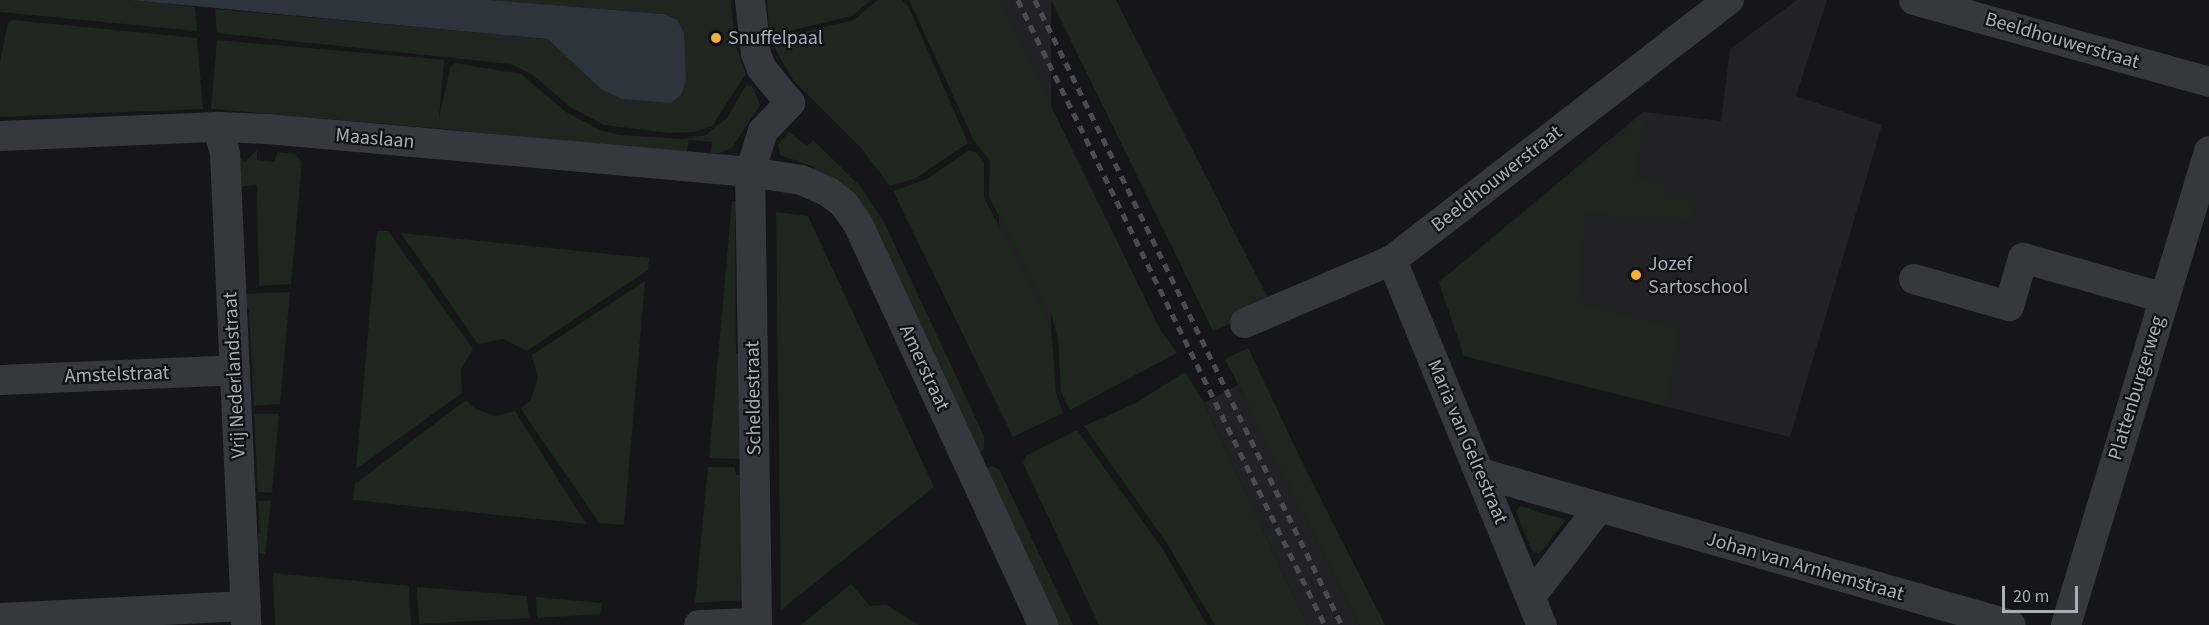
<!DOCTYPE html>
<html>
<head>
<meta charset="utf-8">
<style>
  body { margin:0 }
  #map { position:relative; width:2209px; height:625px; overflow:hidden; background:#161618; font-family:"Source Sans 3",sans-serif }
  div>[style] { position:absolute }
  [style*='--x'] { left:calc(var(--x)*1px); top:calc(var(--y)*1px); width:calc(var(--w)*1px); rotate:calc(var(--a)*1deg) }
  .built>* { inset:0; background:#222225; transform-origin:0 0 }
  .green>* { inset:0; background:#1e261f; transform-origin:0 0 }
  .water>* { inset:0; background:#2c353c }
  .minor>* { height:30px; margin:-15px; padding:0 15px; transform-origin:15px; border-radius:15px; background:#37383d }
  .rail>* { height:4.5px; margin-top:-2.25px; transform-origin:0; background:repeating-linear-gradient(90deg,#4a4c52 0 8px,transparent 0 14px) }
  .dots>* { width:16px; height:16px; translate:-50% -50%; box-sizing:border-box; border:3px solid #111113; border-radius:50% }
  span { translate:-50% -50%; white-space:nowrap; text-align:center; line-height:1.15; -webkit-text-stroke:4.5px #111113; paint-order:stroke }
  .poi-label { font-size:20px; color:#a8adb8 }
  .left { translate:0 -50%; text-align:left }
  .street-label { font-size:20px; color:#a8adb8 }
  .scale { position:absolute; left:2002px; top:586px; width:76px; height:27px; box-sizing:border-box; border:3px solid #a8adb8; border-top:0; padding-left:8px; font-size:18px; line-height:21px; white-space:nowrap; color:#a8adb8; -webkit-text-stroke:4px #111113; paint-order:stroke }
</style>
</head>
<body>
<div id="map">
  <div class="built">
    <div style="left:999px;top:0;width:52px;height:351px"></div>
    <div style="clip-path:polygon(1797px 0,1827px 0,1796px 96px,1882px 125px,1790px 437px,1464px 356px,1439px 282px,1643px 112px,1721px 121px,1730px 49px)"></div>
    <div style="clip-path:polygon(1238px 385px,1260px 427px,1360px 625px,1307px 625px,1204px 403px)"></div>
  </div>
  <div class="green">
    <div style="clip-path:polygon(0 0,129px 0,195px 7px,197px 31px,0 12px)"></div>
    <div style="clip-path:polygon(491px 0,731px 0,735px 45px,746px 74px,712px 126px,694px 132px,669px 133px,604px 125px,570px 107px,533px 75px,511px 64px,217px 33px,215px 9px,548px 39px,586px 74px,663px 14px)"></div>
    <div style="clip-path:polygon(767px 0,871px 0,852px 16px,769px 36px)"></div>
    <div style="clip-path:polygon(878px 0,902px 0,909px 8px,968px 143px,916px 178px,890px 186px,861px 148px,793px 80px,770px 40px,854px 20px)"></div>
    <div style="clip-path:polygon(909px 0,999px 0,1161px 331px,1177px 353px,1070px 410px,1061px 392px,1058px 338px,1051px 313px,989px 197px,990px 161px,974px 141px)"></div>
    <div style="clip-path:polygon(1051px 0,1116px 0,1268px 298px,1242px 319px,1213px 331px)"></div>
    <div style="clip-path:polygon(13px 20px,197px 38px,203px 109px,0 117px,0 62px,8px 23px)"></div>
    <div style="left:217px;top:40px;width:228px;height:69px;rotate:5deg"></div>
    <div style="clip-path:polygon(455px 63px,521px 74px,566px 112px,602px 131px,620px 135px,683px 139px,706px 135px,727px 118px,746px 85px,752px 86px,760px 105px,732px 148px,720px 153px,711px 153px,712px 142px,689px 140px,686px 155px,437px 128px,450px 68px)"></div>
    <div style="clip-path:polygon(1644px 116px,1635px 179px,1667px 185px,1665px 197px,1696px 201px,1693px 219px,1585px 214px,1578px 304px,1679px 328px,1666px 406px,1464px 356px,1439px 282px)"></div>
    <div style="clip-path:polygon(789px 132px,807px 146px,813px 140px,859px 185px,884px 222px,984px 436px,984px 449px,979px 453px,813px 174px,814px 167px,780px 155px,778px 144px)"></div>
    <div style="clip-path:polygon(257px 150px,257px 160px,275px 162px,277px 152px,295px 154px,302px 162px,291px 284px,259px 286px,257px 185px,238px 187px,237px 154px,245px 162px)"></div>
    <div style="clip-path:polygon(968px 151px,976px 152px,984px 162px,984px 198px,1046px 316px,1052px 338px,1056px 393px,1063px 413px,1013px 437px,893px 191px,927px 179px)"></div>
    <div style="clip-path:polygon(732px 201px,742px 202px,740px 213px,735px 215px,736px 353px,742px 354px,745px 459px,709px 458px)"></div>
    <div style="clip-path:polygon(776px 212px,808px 216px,934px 487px,781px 610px)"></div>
    <div style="clip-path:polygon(377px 231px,388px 231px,473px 349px,461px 369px,462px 393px,356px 469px)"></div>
    <div style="clip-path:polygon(401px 233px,649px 258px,648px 270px,527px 351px,503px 339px,478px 344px)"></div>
    <div style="clip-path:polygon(645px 281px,624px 525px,599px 523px,521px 409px,531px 399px,538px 378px,532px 355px)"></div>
    <div style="clip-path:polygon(290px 292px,280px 404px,254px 406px,249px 310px,243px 304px,243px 294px)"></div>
    <div style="clip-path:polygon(1248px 348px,1305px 468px,1385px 625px,1360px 625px,1225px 359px)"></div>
    <div style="clip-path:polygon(1185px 372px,1204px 403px,1307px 625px,1215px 625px,1168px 545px,1084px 426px,1136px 403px)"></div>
    <div style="clip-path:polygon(466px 400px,474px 408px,495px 416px,515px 411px,586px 524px,353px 500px,355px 484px)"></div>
    <div style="clip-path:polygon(254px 414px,279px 414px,272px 493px,258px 492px)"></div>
    <div style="clip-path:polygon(1077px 430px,1162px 548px,1207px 625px,1099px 625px,1023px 463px,1027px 455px)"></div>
    <div style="clip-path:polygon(991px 466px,999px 469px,1073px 625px,1054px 625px,982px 470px)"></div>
    <div style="clip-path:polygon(708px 467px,735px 467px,736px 475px,745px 475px,747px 600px,695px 603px)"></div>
    <div style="clip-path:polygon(258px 501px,271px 501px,265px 554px,254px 553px,254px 541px,260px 533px)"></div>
    <div style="clip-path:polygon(1520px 506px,1566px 520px,1539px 554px,1532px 551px,1516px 512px)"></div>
    <div style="clip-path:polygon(273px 573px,409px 586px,411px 625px,275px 625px)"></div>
    <div style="clip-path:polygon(851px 584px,870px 606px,886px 605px,919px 625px,801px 625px)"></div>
    <div style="clip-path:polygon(417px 587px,527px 596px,529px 618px,419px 624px)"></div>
    <div style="clip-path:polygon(536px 597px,602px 603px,600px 614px,537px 618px)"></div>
  </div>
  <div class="water">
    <div style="clip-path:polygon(129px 0,491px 0,663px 14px,677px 20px,684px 33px,686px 80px,681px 95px,671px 103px,622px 99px,601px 89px,548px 39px)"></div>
  </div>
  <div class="minor">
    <div style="--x:750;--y:0;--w:54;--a:83.7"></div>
    <div style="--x:756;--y:54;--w:16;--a:68"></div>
    <div style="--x:762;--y:69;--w:44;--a:50.5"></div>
    <div style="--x:790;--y:103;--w:39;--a:134"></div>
    <div style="--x:763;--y:131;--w:43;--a:107.6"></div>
    <div style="--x:750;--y:172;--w:453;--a:89.1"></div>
    <div style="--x:1914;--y:0;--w:306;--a:15.5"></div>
    <div style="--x:218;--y:127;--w:28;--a:75"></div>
    <div style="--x:225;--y:154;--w:471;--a:87.4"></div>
    <div style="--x:0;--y:136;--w:218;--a:-2.4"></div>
    <div style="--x:218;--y:127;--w:50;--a:2.3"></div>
    <div style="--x:268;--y:129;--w:484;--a:5.1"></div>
    <div style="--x:750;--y:172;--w:52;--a:8.9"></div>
    <div style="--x:801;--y:180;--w:28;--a:23"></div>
    <div style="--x:827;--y:191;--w:21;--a:37"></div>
    <div style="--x:844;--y:204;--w:24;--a:55"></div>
    <div style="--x:858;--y:224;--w:442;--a:65.2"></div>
    <div style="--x:1392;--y:260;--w:395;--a:67.7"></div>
    <div style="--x:1914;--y:279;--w:99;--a:15.9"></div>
    <div style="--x:2009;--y:306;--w:50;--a:-73.7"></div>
    <div style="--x:2023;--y:258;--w:147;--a:15.8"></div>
    <div style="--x:1245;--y:323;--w:160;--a:-23.2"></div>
    <div style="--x:1392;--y:260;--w:426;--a:-37.7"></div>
    <div style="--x:0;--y:380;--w:235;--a:-2.4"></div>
    <div style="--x:1480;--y:473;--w:552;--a:15.97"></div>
    <div style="--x:1531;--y:596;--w:111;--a:-52.3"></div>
    <div style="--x:0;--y:618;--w:246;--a:-2.8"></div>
    <div style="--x:699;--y:625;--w:57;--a:-2"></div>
    <div style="--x:2066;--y:625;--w:495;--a:-73.2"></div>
  </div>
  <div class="rail">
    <div style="--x:1018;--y:0;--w:696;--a:63.84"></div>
    <div style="--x:1035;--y:0;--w:696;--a:63.84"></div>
  </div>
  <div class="dots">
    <div style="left:716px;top:38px;background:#f2b134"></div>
    <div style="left:1636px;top:275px;background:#f2b134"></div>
  </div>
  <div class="poi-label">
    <span class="left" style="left:728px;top:38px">Snuffelpaal</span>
    <span class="left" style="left:1648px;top:276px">Jozef<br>Sartoschool</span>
  </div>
  <div class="street-label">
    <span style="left:2062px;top:41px;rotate:16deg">Beeldhouwerstraat</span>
    <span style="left:375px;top:139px;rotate:5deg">Maaslaan</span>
    <span style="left:1497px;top:179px;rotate:-38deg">Beeldhouwerstraat</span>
    <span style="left:924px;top:368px;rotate:65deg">Amerstraat</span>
    <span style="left:117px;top:375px;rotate:-2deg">Amstelstraat</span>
    <span style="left:235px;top:375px;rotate:-93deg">Vrij Nederlandstraat</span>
    <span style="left:2137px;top:388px;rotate:-73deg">Plattenburgerweg</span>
    <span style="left:754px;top:398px;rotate:-91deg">Scheldestraat</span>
    <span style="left:1467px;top:442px;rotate:67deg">Maria van Gelrestraat</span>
    <span style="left:1805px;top:567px;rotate:16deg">Johan van Arnhemstraat</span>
  </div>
  <div class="scale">20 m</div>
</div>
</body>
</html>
